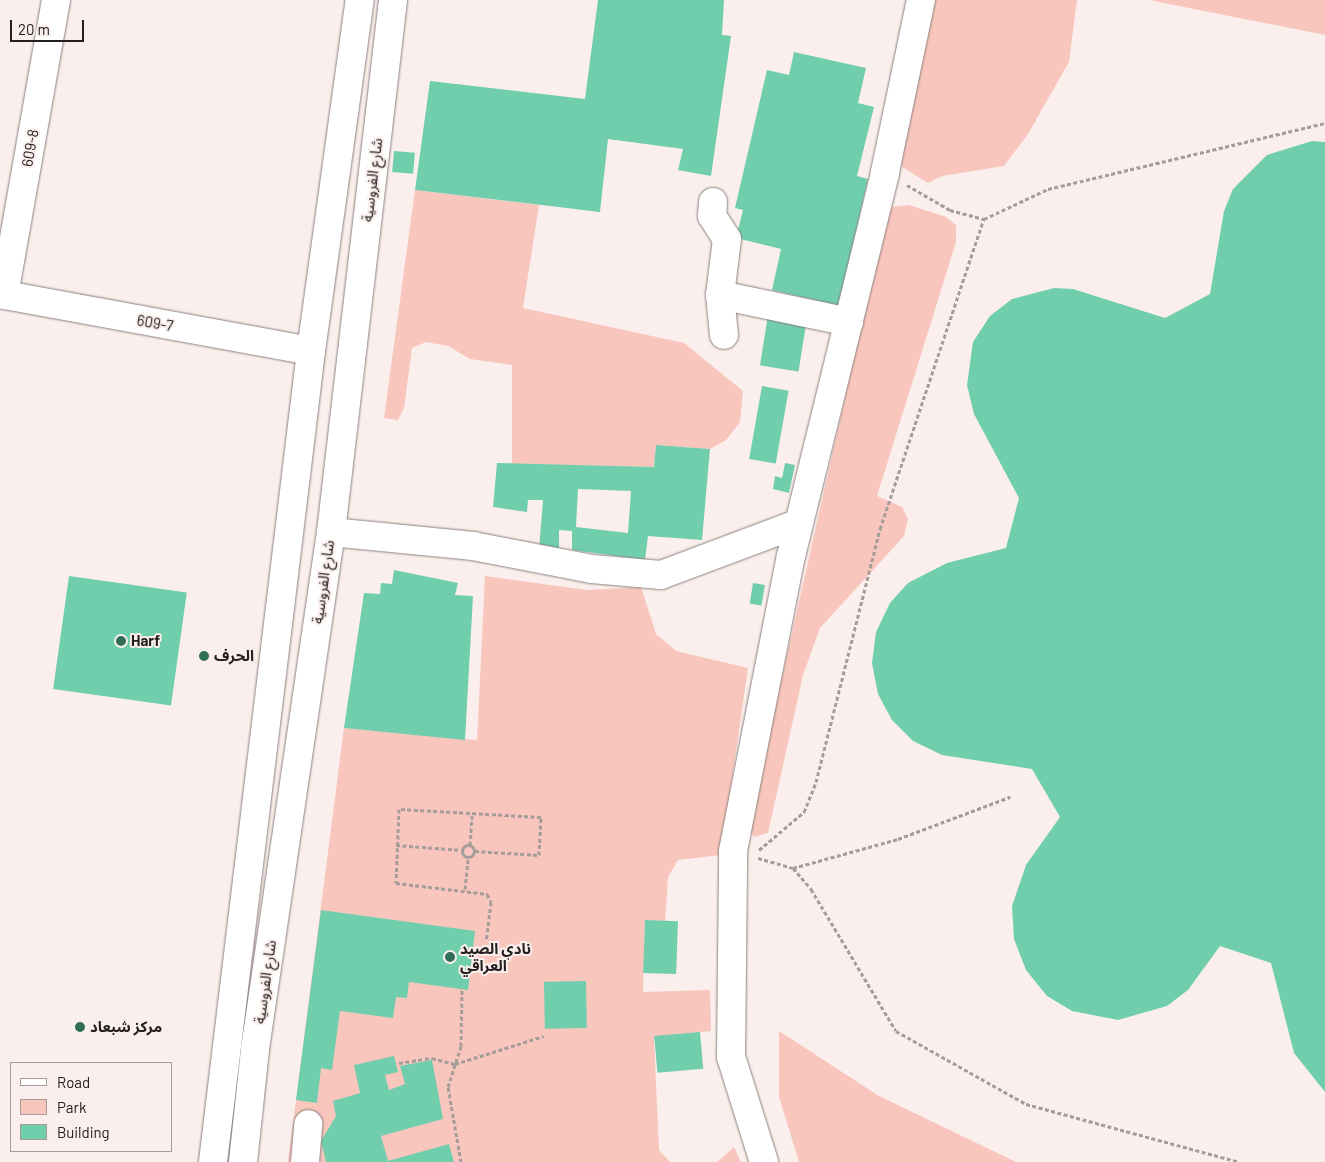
<!DOCTYPE html>
<html>
<head>
<meta charset="utf-8">
<style>
  body { margin:0 }
  #map { position:relative; width:1325px; height:1162px; overflow:hidden; background:#faefec; font-family:Barlow,"Noto Sans Arabic",sans-serif }
  div>[style] { position:absolute }
  [style*='--x'] { left:calc(var(--x)*1px); top:calc(var(--y)*1px); width:calc(var(--w)*1px); rotate:calc(var(--a)*1deg) }
  .green>* { inset:0; background:#f9c6bd }
  .building>* { inset:0; background:#70cead; transform-origin:0 0 }
  .path>* { height:3px; margin-top:-1.5px; transform-origin:0; background:repeating-linear-gradient(90deg,#a59d9a 0 4px,transparent 0 6.5px) }
  .path>.ring { margin:-1.5px; padding:0; box-sizing:content-box; background:none; border:3px solid #a59d9a; border-radius:50% }
  .roads { filter:drop-shadow(0 0 1px #8c817f) drop-shadow(0 0 1px #8c817f) }
  .minor>* { height:28px; margin:-14px; padding:0 14px; transform-origin:14px; border-radius:14px; background:#fff }
  .dots>* { width:14px; height:14px; translate:-50% -50%; box-sizing:border-box; border:2px solid #faefec; border-radius:50% }
  span { translate:-50% -50%; white-space:nowrap; text-align:center; line-height:1.15; -webkit-text-stroke:4px #faefec; paint-order:stroke }
  .street-label { font-size:15px; color:#24201f }
  .poi-label { font-size:15px; color:#24201f; font-weight:700 }
  .left { translate:0 -50%; text-align:left }
  .legend { position:absolute; left:10px; top:1062px; width:162px; height:90px; box-sizing:border-box; background:#faefec; border:1px solid #a49c9a; margin:0; padding:6px 9px; list-style:none; font-size:15px; color:#24201f }
  .legend li { display:flex; align-items:center; gap:10px; height:25px }
  .legend b { width:25px; border:1px solid #a49c9a }
  .scale { position:absolute; left:10px; top:20px; width:74px; height:22px; box-sizing:border-box; border:2px solid #24201f; border-top:0; padding-left:6px; font-size:15px; line-height:18px; white-space:nowrap; color:#24201f; -webkit-text-stroke:4px #faefec; paint-order:stroke }
</style>
</head>
<body>
<div id="map">
  <div class="green">
    <div style="clip-path:polygon(933px 0,1077px 0,1069px 62px,1028px 134px,1004px 166px,942px 176px,928px 183px,902px 167px,900px 153px)"></div>
    <div style="clip-path:polygon(1152px 0,1325px 0,1325px 35px,1154px 1px)"></div>
    <div style="clip-path:polygon(415px 190px,539px 205px,523px 308px,684px 343px,743px 391px,740px 422px,726px 440px,710px 449px,656px 445px,654px 467px,512px 464px,512px 365px,470px 359px,448px 346px,426px 342px,412px 348px,404px 408px,398px 420px,384px 418px)"></div>
    <div style="clip-path:polygon(909px 205px,946px 217px,956px 225px,956px 242px,877px 496px,902px 507px,908px 519px,904px 536px,820px 628px,803px 675px,768px 833px,754px 837px,748px 828px,886px 216px,890px 207px)"></div>
    <div style="clip-path:polygon(485px 576px,587px 590px,641px 587px,656px 634px,676px 651px,748px 668px,721px 855px,678px 860px,668px 877px,665px 921px,645px 920px,643px 992px,710px 990px,711px 1031px,654px 1037px,659px 1150px,670px 1162px,288px 1162px,344px 728px,477px 740px)"></div>
    <div style="clip-path:polygon(779px 1031px,879px 1096px,1016px 1162px,799px 1162px,779px 1097px)"></div>
    <div style="clip-path:polygon(734px 1147px,741px 1162px,717px 1162px)"></div>
  </div>
  <div class="building">
    <div style="clip-path:polygon(598px 0,724px 0,722px 35px,731px 36px,711px 176px,678px 170px,683px 149px,608px 139px,600px 212px,415px 190px,430px 81px,585px 99px)"></div>
    <div style="clip-path:polygon(794px 52px,866px 68px,858px 103px,874px 107px,857px 176px,868px 179px,839px 306px,772px 290px,781px 249px,736px 238px,743px 210px,735px 208px,767px 70px,789px 75px)"></div>
    <div style="clip-path:polygon(1312px 141px,1325px 142px,1325px 1092px,1294px 1053px,1271px 963px,1220px 946px,1188px 990px,1167px 1006px,1118px 1020px,1072px 1011px,1047px 996px,1026px 970px,1014px 939px,1012px 906px,1026px 865px,1060px 817px,1032px 769px,942px 755px,913px 741px,892px 720px,878px 694px,872px 663px,876px 632px,890px 603px,908px 583px,947px 563px,1006px 548px,1019px 498px,974px 414px,967px 385px,973px 342px,990px 316px,1012px 299px,1054px 288px,1073px 289px,1165px 318px,1210px 294px,1224px 211px,1233px 189px,1267px 155px)"></div>
    <div style="left:394px;top:151px;width:21px;height:21px;rotate:5deg"></div>
    <div style="left:768px;top:315px;width:39px;height:51px;rotate:9deg"></div>
    <div style="left:762px;top:386px;width:27px;height:74px;rotate:10deg"></div>
    <div style="clip-path:polygon(evenodd,656px 445px,710px 449px,702px 540px,648px 536px,645px 560px,572px 550px,572px 531px,559px 530px,559px 551px,539px 549px,543px 500px,528px 500px,527px 512px,493px 507px,497px 463px,654px 467px,656px 445px,578px 489px,631px 491px,628px 533px,576px 527px,578px 489px)"></div>
    <div style="clip-path:polygon(785px 463px,795px 465px,789px 493px,773px 489px,775px 476px,782px 478px)"></div>
    <div style="clip-path:polygon(394px 570px,458px 583px,455px 595px,473px 596px,465px 740px,344px 728px,364px 593px,380px 594px,381px 583px,392px 584px)"></div>
    <div style="left:69px;top:576px;width:119px;height:114px;rotate:8deg"></div>
    <div style="left:753px;top:583px;width:12px;height:21px;rotate:9deg"></div>
    <div style="clip-path:polygon(321px 910px,475px 931px,468px 990px,409px 982px,407px 998px,396px 997px,393px 1018px,340px 1011px,332px 1070px,321px 1068px,317px 1103px,296px 1100px)"></div>
    <div style="left:645px;top:920px;width:33px;height:53px;rotate:2deg"></div>
    <div style="left:586px;top:981px;width:47px;height:42px;rotate:89deg"></div>
    <div style="left:700px;top:1032px;width:37px;height:46px;rotate:85deg"></div>
    <div style="clip-path:polygon(394px 1056px,398px 1072px,385px 1075px,389px 1090px,405px 1084px,400px 1066px,432px 1060px,443px 1119px,381px 1136px,388px 1161px,449px 1144px,454px 1162px,326px 1162px,321px 1141px,336px 1116px,333px 1101px,360px 1093px,354px 1065px)"></div>
  </div>
  <div class="path">
    <div style="--x:907;--y:185;--w:50;--a:30.2"></div>
    <div style="--x:950;--y:210;--w:35;--a:15"></div>
    <div style="--x:984;--y:219;--w:71;--a:-25.1"></div>
    <div style="--x:1048;--y:189;--w:285;--a:-13.4"></div>
    <div class="ring" style="left:462px;top:845px;width:9px;height:9px"></div>
    <div style="--x:396;--y:845;--w:66;--a:4.3"></div>
    <div style="--x:470;--y:845;--w:32;--a:-86"></div>
    <div style="--x:759;--y:850;--w:59;--a:-40.2"></div>
    <div style="--x:804;--y:812;--w:32;--a:-68"></div>
    <div style="--x:816;--y:782;--w:261;--a:-75.8"></div>
    <div style="--x:880;--y:529;--w:327;--a:-71.5"></div>
    <div style="--x:475;--y:851;--w:64;--a:3.6"></div>
    <div style="--x:539;--y:855;--w:38;--a:-87"></div>
    <div style="--x:541;--y:817;--w:142;--a:-176.8"></div>
    <div style="--x:399;--y:809;--w:74;--a:92.3"></div>
    <div style="--x:396;--y:883;--w:92;--a:6.9"></div>
    <div style="--x:487;--y:894;--w:9;--a:63"></div>
    <div style="--x:491;--y:902;--w:38;--a:97"></div>
    <div style="--x:758;--y:858;--w:36;--a:16"></div>
    <div style="--x:793;--y:868;--w:28;--a:49"></div>
    <div style="--x:811;--y:889;--w:165;--a:59.1"></div>
    <div style="--x:896;--y:1031;--w:149;--a:29.3"></div>
    <div style="--x:1026;--y:1104;--w:221;--a:15.2"></div>
    <div style="--x:793;--y:868;--w:109;--a:-15.4"></div>
    <div style="--x:898;--y:839;--w:120;--a:-20.6"></div>
    <div style="--x:465;--y:889;--w:31;--a:-84"></div>
    <div style="--x:399;--y:1063;--w:33;--a:-9"></div>
    <div style="--x:432;--y:1058;--w:24;--a:15"></div>
    <div style="--x:455;--y:1064;--w:93;--a:-17.5"></div>
    <div style="--x:461;--y:1162;--w:76;--a:-99.8"></div>
    <div style="--x:448;--y:1087;--w:43;--a:-72.4"></div>
    <div style="--x:461;--y:1046;--w:57;--a:-89"></div>
  </div>
  <div class="roads">
    <div class="minor">
      <div style="--x:713;--y:202;--w:14;--a:94"></div>
      <div style="--x:712;--y:216;--w:27;--a:57"></div>
      <div style="--x:727;--y:239;--w:56;--a:97.1"></div>
      <div style="--x:720;--y:295;--w:132;--a:11.8"></div>
      <div style="--x:0;--y:294;--w:316;--a:10.4"></div>
      <div style="--x:4;--y:295;--w:300;--a:-80"></div>
      <div style="--x:720;--y:295;--w:40;--a:84.3"></div>
      <div style="--x:331;--y:532;--w:143;--a:5.6"></div>
      <div style="--x:473;--y:546;--w:121;--a:10.9"></div>
      <div style="--x:592;--y:569;--w:69;--a:5"></div>
      <div style="--x:661;--y:575;--w:147;--a:-20.6"></div>
      <div style="--x:213;--y:1162;--w:817;--a:-83.11"></div>
      <div style="--x:311;--y:351;--w:354;--a:-82.1"></div>
      <div style="--x:243;--y:1162;--w:114;--a:-83.9"></div>
      <div style="--x:255;--y:1049;--w:523;--a:-81.64"></div>
      <div style="--x:331;--y:532;--w:536;--a:-83.35"></div>
      <div style="--x:305;--y:1162;--w:38;--a:-85"></div>
      <div style="--x:764;--y:1162;--w:110;--a:-107.4"></div>
      <div style="--x:731;--y:1057;--w:206;--a:-89.4"></div>
      <div style="--x:733;--y:851;--w:301;--a:-78.9"></div>
      <div style="--x:791;--y:556;--w:395;--a:-76.2"></div>
      <div style="--x:885;--y:172;--w:176;--a:-78.2"></div>
    </div>
  </div>
  <div class="dots">
    <div style="left:121px;top:641px;background:#316e5a"></div>
    <div style="left:204px;top:656px;background:#316e5a"></div>
    <div style="left:450px;top:957px;background:#316e5a"></div>
    <div style="left:80px;top:1027px;background:#316e5a"></div>
  </div>
  <div class="street-label">
    <span style="left:30px;top:148px;rotate:-80deg">609-8</span>
    <span style="left:372px;top:180px;rotate:-83deg">شارع الفروسية</span>
    <span style="left:155px;top:323px;rotate:10deg">609-7</span>
    <span style="left:323px;top:582px;rotate:-82deg">شارع الفروسية</span>
    <span style="left:265px;top:982px;rotate:-82deg">شارع الفروسية</span>
  </div>
  <div class="poi-label">
    <span class="left" style="left:131px;top:641px">Harf</span>
    <span class="left" style="left:214px;top:656px">الحرف</span>
    <span class="left" style="left:460px;top:957px">نادي الصيد<br>العراقي</span>
    <span class="left" style="left:90px;top:1027px">مركز شبعاد</span>
  </div>
  <ul class="legend">
  <li><b style="height:6px;background:#fff"></b>Road</li>
  <li><b style="height:14px;background:#f9c6bd"></b>Park</li>
  <li><b style="height:14px;background:#70cead"></b>Building</li>
  </ul>
  <div class="scale">20 m</div>
</div>
</body>
</html>
